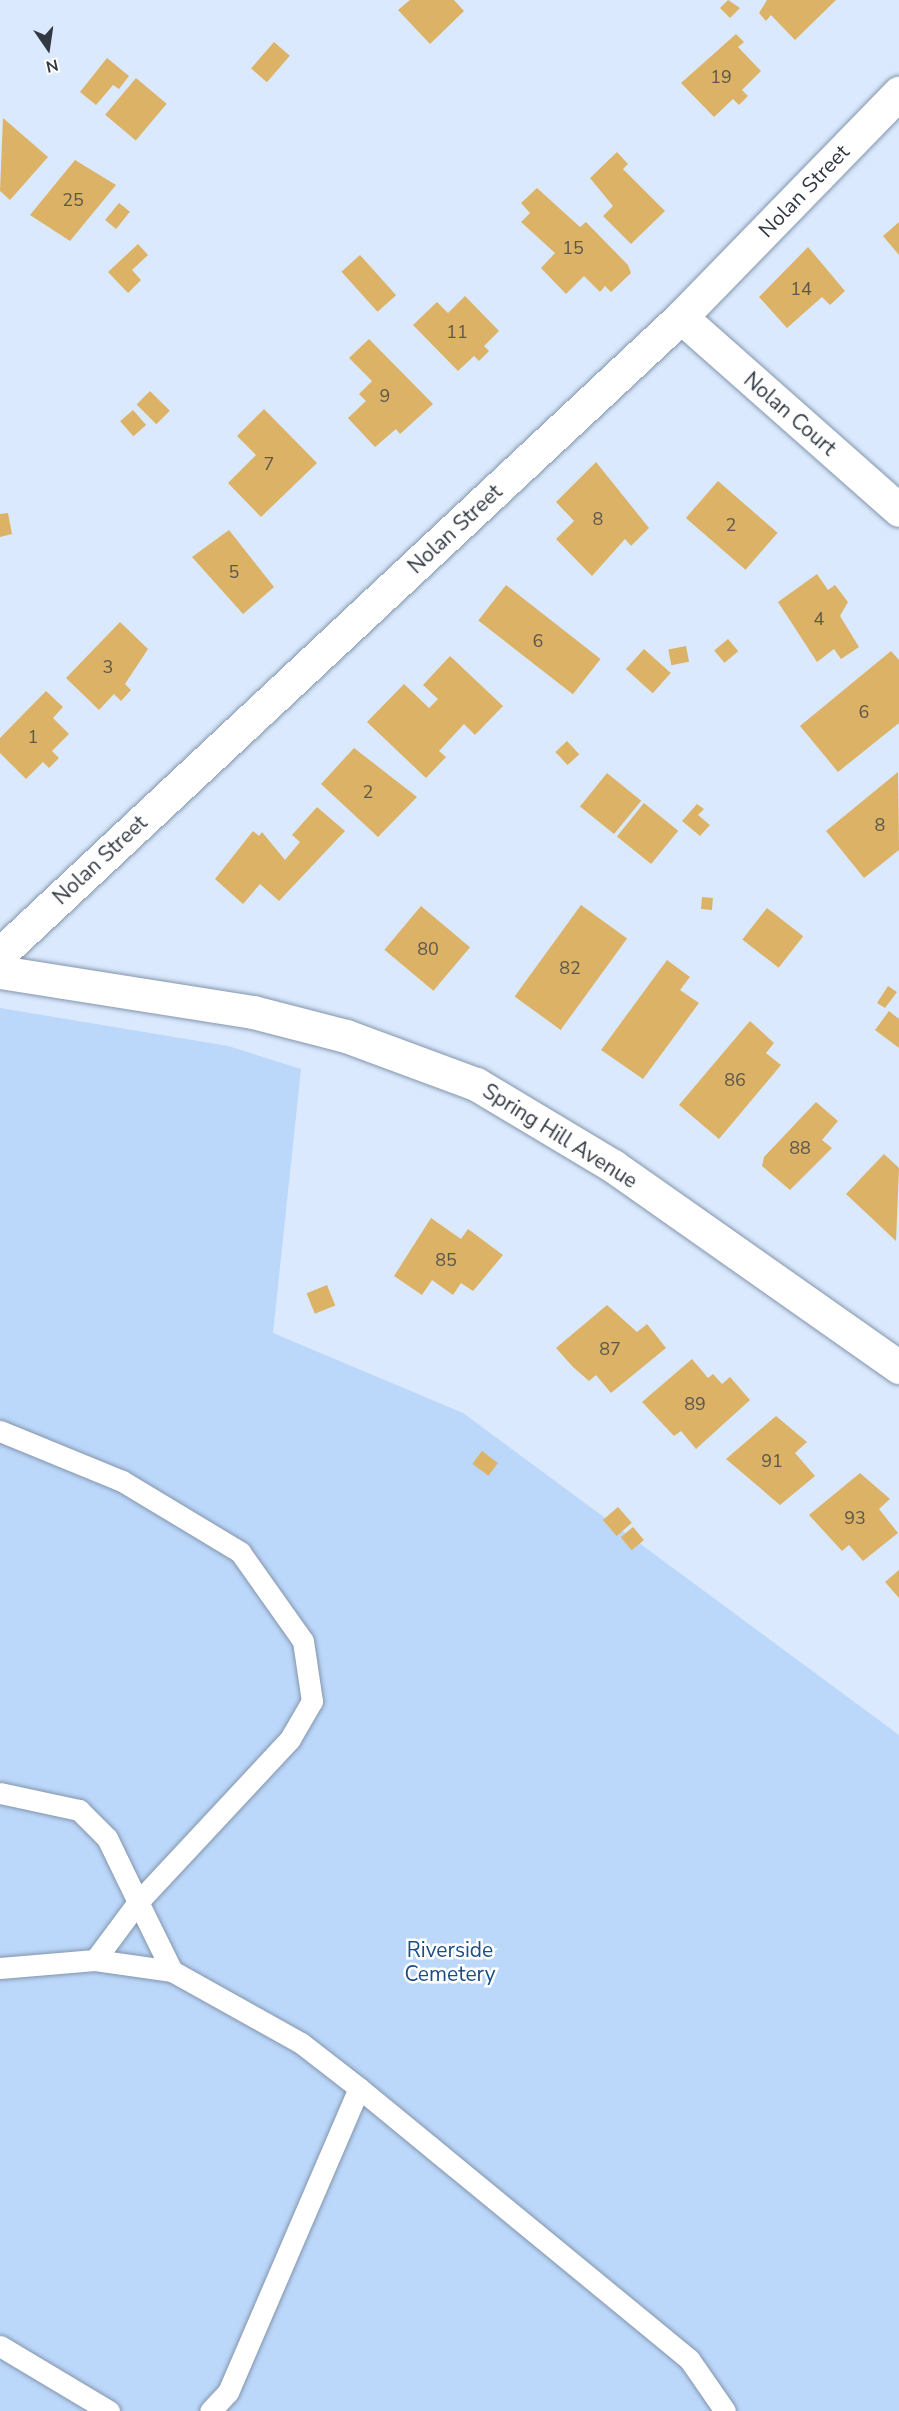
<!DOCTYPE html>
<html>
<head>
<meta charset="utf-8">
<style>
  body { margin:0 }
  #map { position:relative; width:899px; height:2411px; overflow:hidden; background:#dae9fd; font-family:"Nunito Sans",sans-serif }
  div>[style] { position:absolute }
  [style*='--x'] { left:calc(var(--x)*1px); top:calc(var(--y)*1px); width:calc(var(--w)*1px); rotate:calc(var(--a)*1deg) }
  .green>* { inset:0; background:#bbd7fa }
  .building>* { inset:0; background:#dcb266; transform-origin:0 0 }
  .roads { filter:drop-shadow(0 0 2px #8395ab) drop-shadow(0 0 2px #8395ab) }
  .lane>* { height:21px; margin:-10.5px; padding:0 10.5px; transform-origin:10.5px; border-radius:10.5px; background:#fff }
  .street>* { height:33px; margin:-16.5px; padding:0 16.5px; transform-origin:16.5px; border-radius:16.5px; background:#fff }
  .secondary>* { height:33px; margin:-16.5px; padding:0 16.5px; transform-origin:16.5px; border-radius:16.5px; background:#fff }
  span { translate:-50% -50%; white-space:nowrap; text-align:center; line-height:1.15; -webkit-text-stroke:5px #fff; paint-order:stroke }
  .number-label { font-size:18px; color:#5c574c }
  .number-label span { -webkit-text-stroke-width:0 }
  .street-label { font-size:21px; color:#323943 }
  .park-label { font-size:21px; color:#1b4e87 }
  .north { position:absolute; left:18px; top:18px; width:60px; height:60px; -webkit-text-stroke:4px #fff; paint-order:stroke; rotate:167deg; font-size:16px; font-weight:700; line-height:24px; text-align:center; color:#323943 }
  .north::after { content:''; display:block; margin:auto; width:21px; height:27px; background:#323943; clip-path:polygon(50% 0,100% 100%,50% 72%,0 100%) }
</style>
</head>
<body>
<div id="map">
  <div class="green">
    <div style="clip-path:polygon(0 1008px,228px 1046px,301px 1069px,273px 1333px,463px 1413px,899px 1735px,899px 2411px,0 2411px)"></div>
  </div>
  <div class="building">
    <div style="clip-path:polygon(410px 0,454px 0,464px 11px,430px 44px,398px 10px)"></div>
    <div style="clip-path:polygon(728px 0,740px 8px,730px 18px,720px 8px)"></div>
    <div style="clip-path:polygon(767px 0,836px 0,795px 40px,771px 15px,766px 21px,759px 13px)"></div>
    <div style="clip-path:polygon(736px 34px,744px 42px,738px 47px,761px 71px,742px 90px,748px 96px,739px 105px,733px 99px,714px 117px,681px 83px)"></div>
    <div style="left:274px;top:42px;width:21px;height:35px;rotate:41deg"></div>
    <div style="clip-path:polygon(107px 58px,129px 76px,119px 89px,113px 85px,96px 105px,80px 92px)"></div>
    <div style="left:136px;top:78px;width:40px;height:48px;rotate:40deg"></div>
    <div style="clip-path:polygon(3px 118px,48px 157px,10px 200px,0 191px)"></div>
    <div style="clip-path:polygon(617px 152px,628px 164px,623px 169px,665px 211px,631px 244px,603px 216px,613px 206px,590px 178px)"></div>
    <div style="clip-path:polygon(75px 160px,116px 185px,70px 241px,30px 215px)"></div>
    <div style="clip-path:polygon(537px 188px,580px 227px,586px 222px,628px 265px,631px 273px,611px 292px,605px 286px,600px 292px,584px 276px,566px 294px,541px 268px,555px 253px,521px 222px,530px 213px,521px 203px)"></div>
    <div style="left:119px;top:203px;width:14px;height:22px;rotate:39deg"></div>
    <div style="clip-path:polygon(899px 222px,899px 255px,883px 236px)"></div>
    <div style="clip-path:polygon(138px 244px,148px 255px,132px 270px,141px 280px,128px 293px,108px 272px)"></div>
    <div style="clip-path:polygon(808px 247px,845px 291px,830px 305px,822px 297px,787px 328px,759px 297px)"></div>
    <div style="left:360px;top:255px;width:54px;height:25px;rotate:48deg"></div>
    <div style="clip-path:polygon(465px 296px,499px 331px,484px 346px,489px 351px,479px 361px,474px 356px,458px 371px,413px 325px,437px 302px,448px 313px)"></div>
    <div style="clip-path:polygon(369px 339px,433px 404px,400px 434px,396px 429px,375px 447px,348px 418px,366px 401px,359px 394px,372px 381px,349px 358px)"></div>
    <div style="left:150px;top:391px;width:28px;height:19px;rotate:45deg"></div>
    <div style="clip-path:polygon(264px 409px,317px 463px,261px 517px,228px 483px,256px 455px,237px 436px)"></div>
    <div style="left:133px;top:410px;width:20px;height:17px;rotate:49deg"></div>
    <div style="clip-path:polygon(596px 462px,649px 528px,631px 546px,625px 539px,592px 576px,556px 539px,574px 521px,556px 502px)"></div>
    <div style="left:718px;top:481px;width:79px;height:49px;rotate:41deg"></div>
    <div style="clip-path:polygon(8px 513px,12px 534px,0 537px,0 514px)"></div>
    <div style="clip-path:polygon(229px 530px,274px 587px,243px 614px,192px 557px)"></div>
    <div style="clip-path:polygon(817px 574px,828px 590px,835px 585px,848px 602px,840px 616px,859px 647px,841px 659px,834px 649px,817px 662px,778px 602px)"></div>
    <div style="left:506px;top:585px;width:120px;height:45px;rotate:38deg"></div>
    <div style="clip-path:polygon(120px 622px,148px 649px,125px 684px,131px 690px,121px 701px,114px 694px,99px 710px,66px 678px)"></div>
    <div style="left:728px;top:639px;width:16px;height:18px;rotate:50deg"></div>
    <div style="left:686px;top:646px;width:16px;height:18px;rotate:79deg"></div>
    <div style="left:644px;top:649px;width:36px;height:27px;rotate:42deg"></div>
    <div style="clip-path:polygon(891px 651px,899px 660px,899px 723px,838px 772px,800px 726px)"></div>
    <div style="clip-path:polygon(450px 656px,503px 706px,475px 735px,464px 724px,439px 751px,446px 757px,426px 778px,367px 722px,404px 684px,429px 708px,438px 699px,423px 685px)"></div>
    <div style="clip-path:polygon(46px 691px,63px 707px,53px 718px,69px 734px,52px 751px,59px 758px,49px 768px,43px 762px,26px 779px,0 753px,0 738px)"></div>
    <div style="left:567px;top:741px;width:18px;height:16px;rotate:47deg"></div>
    <div style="clip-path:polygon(354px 748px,417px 797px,378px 837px,321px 784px)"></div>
    <div style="clip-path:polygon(898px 772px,899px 850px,864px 878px,826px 831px)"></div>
    <div style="left:607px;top:773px;width:44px;height:43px;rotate:39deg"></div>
    <div style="left:644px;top:803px;width:44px;height:43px;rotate:39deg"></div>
    <div style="clip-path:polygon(697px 804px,704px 809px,698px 815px,710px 825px,700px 836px,682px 821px)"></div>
    <div style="clip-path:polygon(317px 807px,345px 831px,279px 901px,260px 884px,243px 904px,215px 879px,253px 831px,259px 836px,262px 832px,285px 860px,300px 842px,292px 835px)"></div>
    <div style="left:702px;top:897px;width:11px;height:12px;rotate:5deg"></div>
    <div style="left:581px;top:905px;width:57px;height:113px;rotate:36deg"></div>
    <div style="left:421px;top:906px;width:64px;height:57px;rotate:40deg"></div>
    <div style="left:767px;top:908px;width:46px;height:40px;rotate:38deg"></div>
    <div style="clip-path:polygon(667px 960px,690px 977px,680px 990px,699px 1003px,643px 1079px,601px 1050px)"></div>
    <div style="clip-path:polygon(888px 986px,897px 992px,885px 1008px,877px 1003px)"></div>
    <div style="clip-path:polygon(889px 1011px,899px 1019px,899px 1048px,875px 1030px)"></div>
    <div style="clip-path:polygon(750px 1021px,774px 1043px,766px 1053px,781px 1065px,719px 1139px,679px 1105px)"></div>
    <div style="clip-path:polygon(816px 1102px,838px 1121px,822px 1140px,832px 1148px,790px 1190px,762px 1166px,764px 1157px)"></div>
    <div style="clip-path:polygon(884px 1154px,899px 1168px,896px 1241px,846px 1194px)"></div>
    <div style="clip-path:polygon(431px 1218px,461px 1239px,468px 1229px,503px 1255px,473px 1291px,461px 1283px,453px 1295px,432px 1280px,422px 1295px,394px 1276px)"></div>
    <div style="left:327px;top:1285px;width:22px;height:22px;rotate:68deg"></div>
    <div style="clip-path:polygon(607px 1305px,637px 1332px,647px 1324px,666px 1348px,611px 1393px,596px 1375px,589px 1381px,573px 1367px,556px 1348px)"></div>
    <div style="clip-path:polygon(692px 1359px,708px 1378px,713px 1374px,722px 1384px,730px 1377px,750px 1400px,696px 1449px,681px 1431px,674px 1436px,642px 1402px)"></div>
    <div style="clip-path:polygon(776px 1416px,807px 1442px,795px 1453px,815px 1476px,780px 1505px,726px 1459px)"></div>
    <div style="left:482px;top:1451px;width:20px;height:16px;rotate:37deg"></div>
    <div style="clip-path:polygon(860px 1473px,890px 1499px,879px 1509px,898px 1533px,863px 1561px,849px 1545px,842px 1551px,809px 1515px)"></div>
    <div style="left:618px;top:1507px;width:21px;height:20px;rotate:49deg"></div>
    <div style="left:633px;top:1527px;width:17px;height:16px;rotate:50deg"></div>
    <div style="clip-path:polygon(899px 1570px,899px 1598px,885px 1582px)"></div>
  </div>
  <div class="roads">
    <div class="lane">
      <div style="--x:0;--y:1431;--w:132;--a:22.3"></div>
      <div style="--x:122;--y:1481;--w:138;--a:31"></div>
      <div style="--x:240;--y:1552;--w:109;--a:54.7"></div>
      <div style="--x:303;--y:1641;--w:61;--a:81.5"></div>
      <div style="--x:312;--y:1701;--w:44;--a:120.1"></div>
      <div style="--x:290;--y:1739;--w:223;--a:133"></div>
      <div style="--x:138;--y:1902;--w:71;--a:-115.8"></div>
      <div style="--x:107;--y:1838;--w:40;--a:-135"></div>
      <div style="--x:79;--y:1810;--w:81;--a:-167.9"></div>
      <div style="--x:0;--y:1968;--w:95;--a:-4.8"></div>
      <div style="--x:95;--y:1960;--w:78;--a:8.1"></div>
      <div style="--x:172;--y:1971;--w:77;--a:-116.2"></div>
      <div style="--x:138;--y:1902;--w:72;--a:126.6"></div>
      <div style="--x:172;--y:1971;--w:148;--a:29.2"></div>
      <div style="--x:301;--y:2043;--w:73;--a:37.8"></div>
      <div style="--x:359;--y:2088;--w:331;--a:113.3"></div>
      <div style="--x:228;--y:2392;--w:26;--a:133"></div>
      <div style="--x:359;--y:2088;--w:427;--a:39.4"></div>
      <div style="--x:689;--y:2359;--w:63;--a:55.3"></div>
      <div style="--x:0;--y:2346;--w:127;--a:30.8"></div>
    </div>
    <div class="street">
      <div style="--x:681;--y:317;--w:291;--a:41.5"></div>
      <div style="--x:0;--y:954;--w:932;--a:-43.09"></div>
      <div style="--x:681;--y:317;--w:313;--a:-45.8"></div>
    </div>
    <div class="secondary">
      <div style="--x:0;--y:972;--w:256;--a:9"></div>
      <div style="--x:253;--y:1012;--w:96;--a:14.5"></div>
      <div style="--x:346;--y:1036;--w:139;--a:20.3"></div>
      <div style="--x:476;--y:1084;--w:160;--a:30.9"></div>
      <div style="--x:613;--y:1166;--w:350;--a:35.1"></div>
    </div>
  </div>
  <div class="number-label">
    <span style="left:721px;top:77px">19</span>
    <span style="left:73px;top:200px">25</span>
    <span style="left:573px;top:248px">15</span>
    <span style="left:801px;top:289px">14</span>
    <span style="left:457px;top:332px">11</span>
    <span style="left:385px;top:396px">9</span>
    <span style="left:269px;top:464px">7</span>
    <span style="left:598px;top:519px">8</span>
    <span style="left:731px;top:525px">2</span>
    <span style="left:234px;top:572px">5</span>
    <span style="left:819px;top:619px">4</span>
    <span style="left:538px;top:641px">6</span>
    <span style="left:108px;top:667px">3</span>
    <span style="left:864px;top:712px">6</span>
    <span style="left:33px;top:737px">1</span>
    <span style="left:368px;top:792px">2</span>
    <span style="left:880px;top:825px">8</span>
    <span style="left:428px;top:949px">80</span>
    <span style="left:570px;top:968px">82</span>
    <span style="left:735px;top:1080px">86</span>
    <span style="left:800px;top:1148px">88</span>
    <span style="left:446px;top:1260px">85</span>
    <span style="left:610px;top:1349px">87</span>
    <span style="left:695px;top:1404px">89</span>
    <span style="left:772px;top:1461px">91</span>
    <span style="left:855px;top:1518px">93</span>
  </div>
  <div class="street-label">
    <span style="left:804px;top:191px;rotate:-46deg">Nolan Street</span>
    <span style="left:790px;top:414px;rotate:41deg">Nolan Court</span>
    <span style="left:455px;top:529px;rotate:-43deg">Nolan Street</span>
    <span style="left:100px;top:860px;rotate:-43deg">Nolan Street</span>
    <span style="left:560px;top:1136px;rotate:32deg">Spring Hill Avenue</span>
  </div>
  <div class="park-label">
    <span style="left:450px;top:1962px">Riverside<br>Cemetery</span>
  </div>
  <div class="north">N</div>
</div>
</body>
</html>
